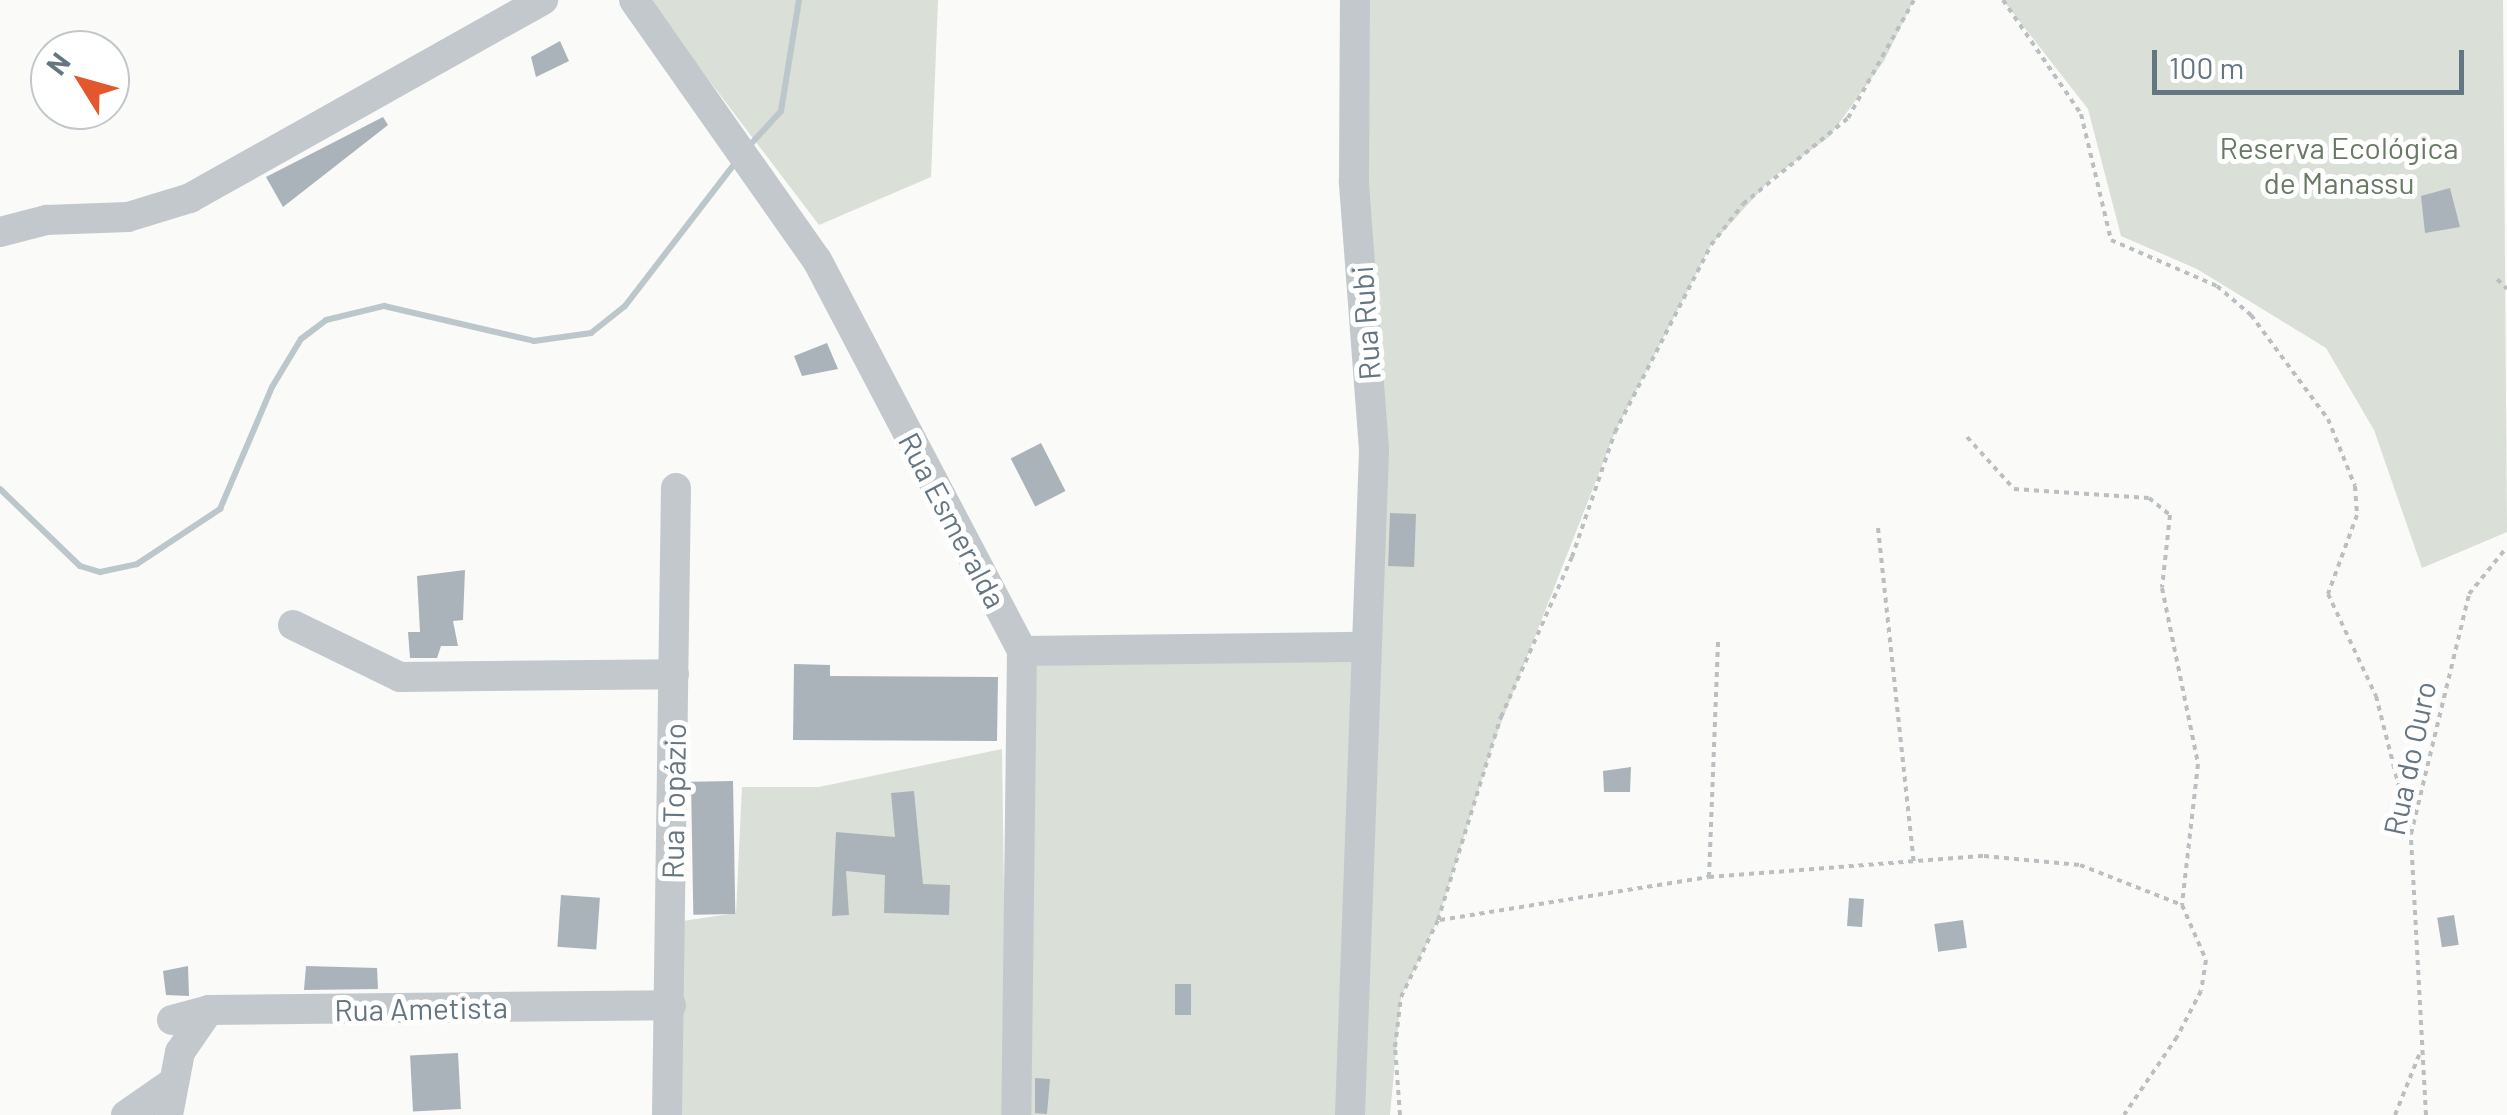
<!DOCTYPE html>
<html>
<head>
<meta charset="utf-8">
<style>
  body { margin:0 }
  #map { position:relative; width:2507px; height:1115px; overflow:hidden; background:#fafaf8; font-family:Barlow,sans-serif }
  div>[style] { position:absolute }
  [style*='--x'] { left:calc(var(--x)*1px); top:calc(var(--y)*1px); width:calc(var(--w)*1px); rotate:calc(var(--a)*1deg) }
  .green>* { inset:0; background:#dadfd7 }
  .stream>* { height:6px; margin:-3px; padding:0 3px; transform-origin:3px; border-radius:3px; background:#bbc7cb }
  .building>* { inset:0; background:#aab3b9; transform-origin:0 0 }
  .path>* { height:4px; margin-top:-2px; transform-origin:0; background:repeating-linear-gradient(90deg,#bbbfc2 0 5px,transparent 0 10px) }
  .minor>* { height:30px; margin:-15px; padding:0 15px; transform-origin:15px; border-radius:15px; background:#c3c8cc }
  span { translate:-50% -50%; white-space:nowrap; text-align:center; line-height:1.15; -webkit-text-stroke:10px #fff; paint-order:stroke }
  .park-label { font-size:30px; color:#687a64 }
  .street-label { font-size:30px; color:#657683 }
  .north { position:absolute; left:30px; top:30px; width:100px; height:100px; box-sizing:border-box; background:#fff; border:2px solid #c1c8cd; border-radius:50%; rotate:307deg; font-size:28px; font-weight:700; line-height:40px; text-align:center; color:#657683 }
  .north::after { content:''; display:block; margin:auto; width:35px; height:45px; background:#e4572e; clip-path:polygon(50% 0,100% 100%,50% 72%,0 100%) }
  .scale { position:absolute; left:2152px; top:50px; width:312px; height:45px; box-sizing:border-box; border:5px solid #657683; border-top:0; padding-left:12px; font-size:30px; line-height:35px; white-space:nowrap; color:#657683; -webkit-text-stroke:8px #fff; paint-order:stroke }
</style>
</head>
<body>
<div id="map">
  <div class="green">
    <div style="clip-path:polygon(648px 0,938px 0,931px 177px,819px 225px)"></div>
    <div style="clip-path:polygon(1340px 0,1914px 0,1884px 61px,1829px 137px,1771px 179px,1711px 245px,1615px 432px,1493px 744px,1438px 920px,1401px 997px,1390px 1115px,1018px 1115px,1030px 660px,1363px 647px,1374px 450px)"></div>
    <div style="clip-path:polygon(2003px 0,2503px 0,2507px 532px,2422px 568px,2374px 430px,2326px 348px,2197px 269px,2121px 236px,2088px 109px)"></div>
    <div style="clip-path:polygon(1002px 749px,1007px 1115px,675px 1115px,683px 921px,736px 913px,742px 787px,819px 787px)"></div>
  </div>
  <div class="stream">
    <div style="--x:750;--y:145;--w:46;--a:-47.6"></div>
    <div style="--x:781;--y:111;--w:112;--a:-80.8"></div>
    <div style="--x:0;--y:489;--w:111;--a:43.9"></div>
    <div style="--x:80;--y:566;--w:21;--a:17"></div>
    <div style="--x:100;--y:572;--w:38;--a:-12"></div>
    <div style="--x:137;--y:564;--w:100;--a:-33.5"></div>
    <div style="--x:220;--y:509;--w:133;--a:-66.9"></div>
    <div style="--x:272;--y:387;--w:56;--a:-58.9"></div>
    <div style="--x:301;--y:339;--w:31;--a:-37"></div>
    <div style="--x:326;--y:320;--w:60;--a:-13.6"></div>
    <div style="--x:384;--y:306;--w:154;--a:13.1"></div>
    <div style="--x:534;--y:341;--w:58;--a:-8"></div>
    <div style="--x:591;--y:333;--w:43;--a:-38.5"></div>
    <div style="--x:625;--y:306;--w:180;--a:-52.4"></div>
  </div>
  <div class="building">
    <div style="clip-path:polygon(560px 41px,569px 61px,536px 77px,531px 57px)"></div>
    <div style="clip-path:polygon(383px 117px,388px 125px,283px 207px,266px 177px)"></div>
    <div style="clip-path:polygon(2450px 188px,2460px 227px,2425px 233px,2421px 196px)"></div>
    <div style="clip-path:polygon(827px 343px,838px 369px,802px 376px,794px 356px)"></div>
    <div style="left:1041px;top:443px;width:54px;height:34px;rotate:63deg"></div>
    <div style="left:1390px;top:513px;width:26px;height:53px;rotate:2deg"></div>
    <div style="clip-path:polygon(465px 570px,463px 620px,453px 621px,458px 646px,441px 646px,437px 658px,410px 658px,408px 632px,420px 632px,417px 576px)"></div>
    <div style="clip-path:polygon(794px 664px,830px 665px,830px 676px,998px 677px,997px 741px,793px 740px)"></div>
    <div style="clip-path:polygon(1631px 767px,1630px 792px,1604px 792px,1603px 771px)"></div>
    <div style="left:733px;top:781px;width:133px;height:42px;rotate:89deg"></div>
    <div style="clip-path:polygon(914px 791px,923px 884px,950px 885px,949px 915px,884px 913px,885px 875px,846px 871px,849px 915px,832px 916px,836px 832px,895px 837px,891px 793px)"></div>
    <div style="left:561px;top:895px;width:39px;height:52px;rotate:4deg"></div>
    <div style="left:1849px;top:898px;width:15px;height:28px;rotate:4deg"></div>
    <div style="left:2454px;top:915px;width:30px;height:17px;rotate:81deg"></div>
    <div style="left:1963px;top:920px;width:28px;height:29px;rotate:82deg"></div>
    <div style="clip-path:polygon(188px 966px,189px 996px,166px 995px,163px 971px)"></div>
    <div style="clip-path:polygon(306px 966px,377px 968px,378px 989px,304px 990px)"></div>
    <div style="left:1175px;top:984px;width:16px;height:31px"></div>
    <div style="left:458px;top:1053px;width:56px;height:48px;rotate:87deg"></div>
    <div style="clip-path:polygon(1035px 1078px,1050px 1079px,1047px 1114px,1035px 1113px)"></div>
  </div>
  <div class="path">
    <div style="--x:2003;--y:0;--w:138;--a:55.6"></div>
    <div style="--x:2081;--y:114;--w:130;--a:76.6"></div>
    <div style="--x:2111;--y:240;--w:116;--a:23.5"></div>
    <div style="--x:2217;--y:286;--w:45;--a:40.5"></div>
    <div style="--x:2251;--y:315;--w:129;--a:53.5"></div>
    <div style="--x:2328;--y:419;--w:72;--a:68.1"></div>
    <div style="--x:2355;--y:486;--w:29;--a:86"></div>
    <div style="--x:2357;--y:515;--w:84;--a:110.2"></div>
    <div style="--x:2328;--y:594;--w:113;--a:64.8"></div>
    <div style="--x:2376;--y:696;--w:142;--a:75.8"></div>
    <div style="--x:2497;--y:279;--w:14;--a:45"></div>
    <div style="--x:1967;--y:437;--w:70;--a:47.9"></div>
    <div style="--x:2014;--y:489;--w:135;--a:3.8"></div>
    <div style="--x:2149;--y:498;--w:27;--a:39"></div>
    <div style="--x:2170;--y:515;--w:73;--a:96.3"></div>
    <div style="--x:2162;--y:588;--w:180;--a:78.4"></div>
    <div style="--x:2198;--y:764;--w:142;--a:96.5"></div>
    <div style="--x:2182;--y:905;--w:60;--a:66.4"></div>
    <div style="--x:2206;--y:960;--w:31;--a:99"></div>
    <div style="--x:2201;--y:991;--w:52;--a:117.6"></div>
    <div style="--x:2177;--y:1037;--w:94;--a:124.2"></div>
    <div style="--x:1878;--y:528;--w:337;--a:83.9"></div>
    <div style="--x:1709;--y:877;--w:237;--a:-87.8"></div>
    <div style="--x:1440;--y:920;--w:272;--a:-9.1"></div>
    <div style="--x:1709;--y:877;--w:276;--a:-4.4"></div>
    <div style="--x:1984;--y:856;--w:96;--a:5.4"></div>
    <div style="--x:2080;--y:865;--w:110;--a:21.4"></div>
    <div style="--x:1400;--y:1115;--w:68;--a:-94.2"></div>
    <div style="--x:1395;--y:1047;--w:50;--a:-83.2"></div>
    <div style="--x:1401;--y:997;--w:85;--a:-64.3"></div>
    <div style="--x:1438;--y:920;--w:213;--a:-72.8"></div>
    <div style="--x:1501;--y:717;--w:175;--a:-66.1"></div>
    <div style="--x:1572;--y:557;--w:132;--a:-71"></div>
    <div style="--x:1615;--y:432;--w:210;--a:-62.8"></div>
    <div style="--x:1711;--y:245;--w:52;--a:-52"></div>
    <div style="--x:1743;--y:204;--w:136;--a:-39.3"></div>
    <div style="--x:1848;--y:118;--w:135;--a:-60.8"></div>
    <div style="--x:2395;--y:1115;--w:65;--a:-68.2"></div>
    <div style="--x:2426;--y:1115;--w:281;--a:-93.1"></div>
    <div style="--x:2411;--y:834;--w:247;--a:-76.4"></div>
    <div style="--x:2469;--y:594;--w:60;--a:-51"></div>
  </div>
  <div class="minor">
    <div style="--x:634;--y:0;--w:318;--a:54.9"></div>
    <div style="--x:817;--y:260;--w:441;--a:62.3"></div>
    <div style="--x:1022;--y:651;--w:464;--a:90.7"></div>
    <div style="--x:0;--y:232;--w:48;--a:-14.6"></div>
    <div style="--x:46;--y:220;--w:82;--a:-2.1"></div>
    <div style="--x:128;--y:217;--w:65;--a:-17"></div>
    <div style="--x:190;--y:198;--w:405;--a:-29.3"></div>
    <div style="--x:293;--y:625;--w:119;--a:25.9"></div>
    <div style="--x:400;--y:677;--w:274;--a:-0.6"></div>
    <div style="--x:1022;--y:651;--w:341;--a:-0.7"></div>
    <div style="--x:172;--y:1020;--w:38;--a:-15"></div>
    <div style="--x:209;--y:1010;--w:462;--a:-0.6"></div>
    <div style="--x:126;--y:1115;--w:56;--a:-34.8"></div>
    <div style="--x:168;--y:1115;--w:64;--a:-79.2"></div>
    <div style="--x:180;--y:1052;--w:51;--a:-55.4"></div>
    <div style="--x:667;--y:1115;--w:627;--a:-89.18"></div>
    <div style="--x:1350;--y:1115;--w:665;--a:-87.93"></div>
    <div style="--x:1374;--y:450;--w:270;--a:-94.3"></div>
    <div style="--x:1354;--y:181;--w:181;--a:-89.7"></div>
  </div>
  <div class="park-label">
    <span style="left:2339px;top:164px">Reserva Ecológica<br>de Manassu</span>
  </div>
  <div class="street-label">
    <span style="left:1365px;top:323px;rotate:-94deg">Rua Rubi</span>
    <span style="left:953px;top:520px;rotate:62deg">Rua Esmeralda</span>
    <span style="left:2409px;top:758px;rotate:-78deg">Rua do Ouro</span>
    <span style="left:673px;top:801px;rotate:-89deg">Rua Topázio</span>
    <span style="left:421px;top:1008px;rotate:-1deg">Rua Ametista</span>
  </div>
  <div class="north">N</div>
  <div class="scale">100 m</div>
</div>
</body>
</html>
